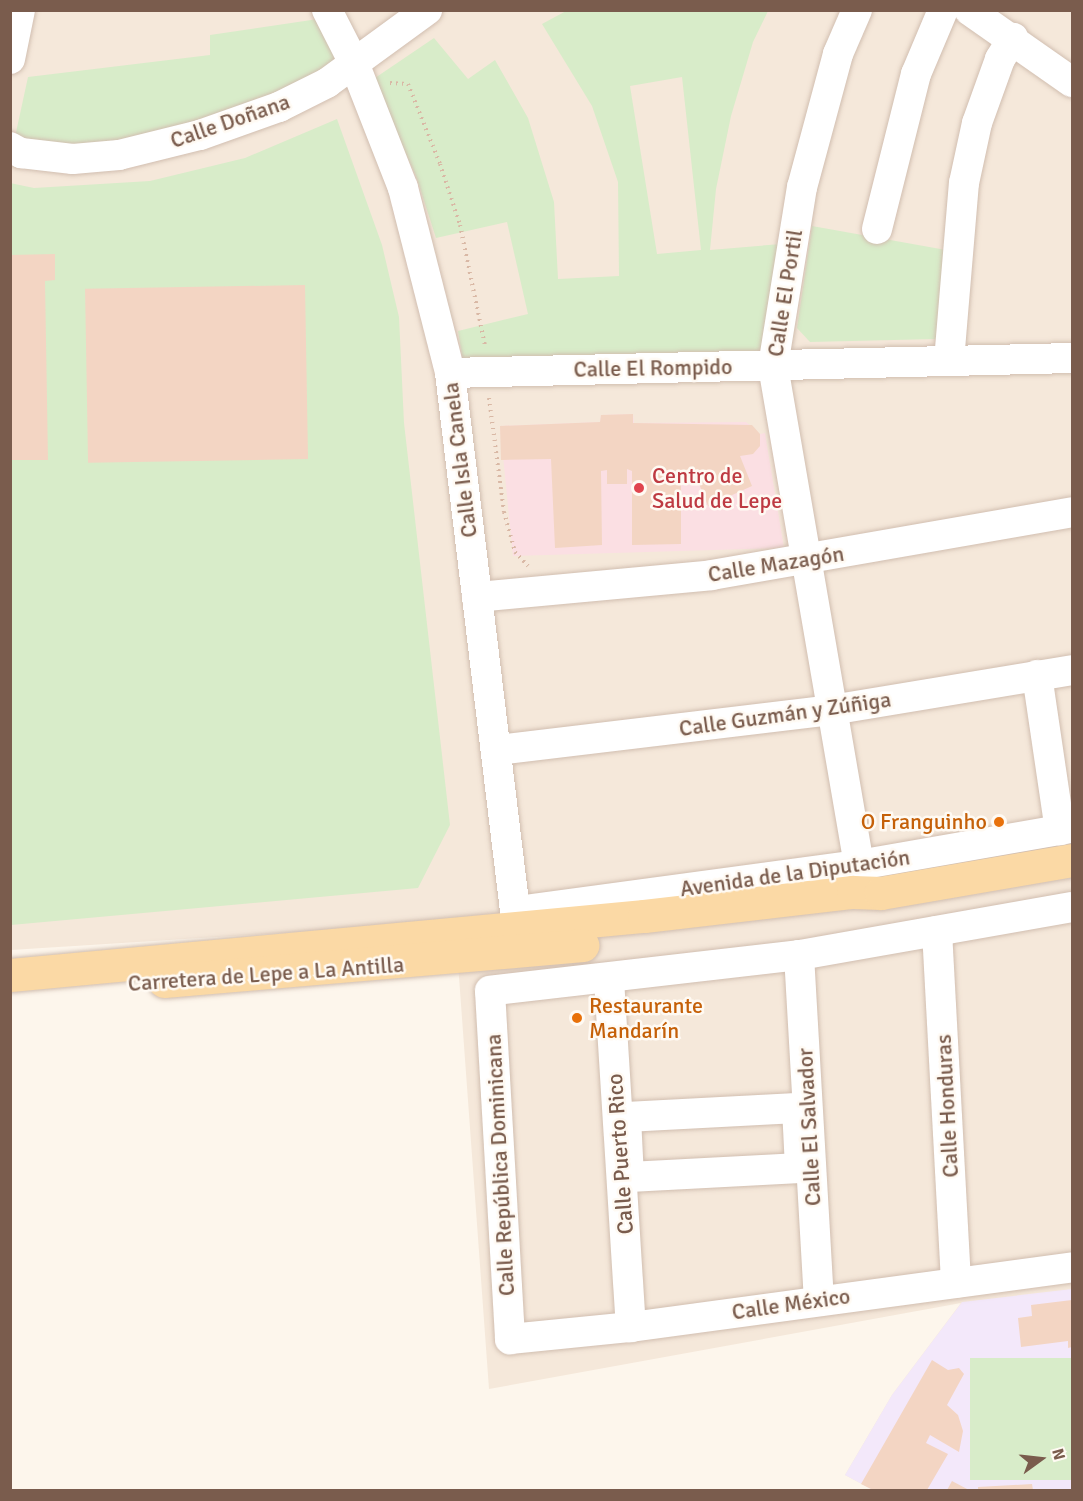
<!DOCTYPE html>
<html>
<head>
<meta charset="utf-8">
<style>
  body { margin:0 }
  #map { position:relative; width:1083px; height:1501px; overflow:hidden; background:#fdf6ec; font-family:Signika,sans-serif }
  div>[style] { position:absolute }
  [style*='--x'] { left:calc(var(--x)*1px); top:calc(var(--y)*1px); width:calc(var(--w)*1px); rotate:calc(var(--a)*1deg) }
  .residential>* { inset:0; background:#f5e8da }
  .education>* { inset:0; background:#f3e8fa }
  .medical>* { inset:0; background:#fbdfe3 }
  .green>* { inset:0; background:#d8ecc9; transform-origin:0 0 }
  .building>* { inset:0; background:#f3d5c3; transform-origin:0 0 }
  .path>* { height:4px; margin-top:-2px; transform-origin:0; background:repeating-linear-gradient(90deg,#d9b8a5 0 1.5px,transparent 0 6px) }
  .roads { filter:drop-shadow(0 0 2px #d1beb0) drop-shadow(0 0 2px #d1beb0) }
  .minor>* { height:30px; margin:-15px; padding:0 15px; transform-origin:15px; border-radius:15px; background:#fff }
  .major>* { height:33px; margin:-16.5px; padding:0 16.5px; transform-origin:16.5px; border-radius:16.5px; background:#fbd9a5 }
  .dots>* { width:16px; height:16px; translate:-50% -50%; box-sizing:border-box; border:3px solid #fffaf3; border-radius:50% }
  span { translate:-50% -50%; white-space:nowrap; text-align:center; line-height:1.15; -webkit-text-stroke:5px #fffaf3; paint-order:stroke }
  .street-label { font-size:22px; color:#7a5c4d }
  .health-label { font-size:22px; color:#be3a42 }
  .left { translate:0 -50%; text-align:left }
  .food-label { font-size:22px; color:#c56008 }
  .right { translate:-100% -50%; text-align:right }
  .frame { position:absolute; inset:0; border:12px solid #7a5c4d; pointer-events:none }
  .north { position:absolute; left:1011px; top:1429px; width:60px; height:60px; -webkit-text-stroke:4px #fffaf3; paint-order:stroke; rotate:75deg; font-size:16px; font-weight:700; line-height:24px; text-align:center; color:#7a5c4d }
  .north::after { content:''; display:block; margin:auto; width:21px; height:27px; background:#7a5c4d; clip-path:polygon(50% 0,100% 100%,50% 72%,0 100%) }
</style>
</head>
<body>
<div id="map">
  <div class="residential">
    <div style="clip-path:polygon(11px 11px,1072px 11px,1072px 1490px,873px 1490px,845px 1475px,892px 1395px,961px 1303px,489px 1389px,455px 922px,11px 950px)"></div>
  </div>
  <div class="education">
    <div style="clip-path:polygon(1072px 1289px,1072px 1490px,873px 1490px,845px 1475px,892px 1395px,962px 1302px)"></div>
  </div>
  <div class="medical">
    <div style="clip-path:polygon(633px 414px,634px 423px,746px 422px,760px 434px,765px 433px,784px 548px,513px 556px,500px 426px,600px 422px,601px 415px)"></div>
  </div>
  <div class="green">
    <div style="clip-path:polygon(evenodd,566px 11px,768px 11px,753px 42px,731px 116px,716px 189px,710px 250px,781px 244px,762px 354px,463px 362px,458px 331px,528px 314px,507px 222px,436px 238px,416px 176px,372px 80px,434px 38px,468px 79px,495px 60px,528px 118px,554px 202px,558px 279px,619px 276px,618px 182px,592px 106px,542px 24px,566px 11px,682px 77px,701px 250px,657px 254px,630px 86px,682px 77px)"></div>
    <div style="clip-path:polygon(318px 19px,343px 63px,259px 103px,161px 136px,81px 150px,15px 137px,28px 77px,210px 55px,210px 35px)"></div>
    <div style="clip-path:polygon(337px 119px,382px 245px,399px 317px,404px 423px,450px 825px,418px 888px,11px 925px,10px 183px,34px 188px,150px 181px,245px 158px)"></div>
    <div style="clip-path:polygon(812px 226px,946px 250px,936px 339px,810px 342px,797px 328px)"></div>
    <div style="left:1072px;top:1358px;width:122px;height:102px;rotate:90deg"></div>
  </div>
  <div class="building">
    <div style="clip-path:polygon(55px 254px,55px 280px,45px 281px,48px 460px,10px 460px,10px 255px)"></div>
    <div style="left:305px;top:285px;width:174px;height:220px;rotate:89deg"></div>
    <div style="clip-path:polygon(633px 414px,633px 423px,752px 425px,760px 434px,760px 446px,753px 454px,740px 456px,752px 486px,708px 506px,695px 474px,681px 474px,681px 544px,632px 545px,632px 471px,627px 469px,627px 484px,607px 484px,607px 470px,601px 471px,602px 545px,555px 548px,551px 459px,501px 460px,500px 426px,600px 422px,601px 415px)"></div>
    <div style="clip-path:polygon(1072px 1300px,1072px 1347px,1068px 1348px,1068px 1341px,1021px 1347px,1018px 1318px,1032px 1316px,1031px 1305px)"></div>
    <div style="clip-path:polygon(932px 1360px,948px 1370px,959px 1368px,964px 1374px,947px 1405px,958px 1415px,963px 1431px,959px 1452px,930px 1435px,926px 1443px,948px 1454px,927px 1490px,873px 1490px,861px 1484px)"></div>
    <div style="clip-path:polygon(952px 1481px,969px 1490px,947px 1490px)"></div>
    <div style="clip-path:polygon(1032px 1484px,1033px 1490px,978px 1490px,978px 1487px)"></div>
  </div>
  <div class="path">
    <div style="--x:390;--y:83;--w:18;--a:3"></div>
    <div style="--x:408;--y:84;--w:86;--a:68.2"></div>
    <div style="--x:440;--y:164;--w:64;--a:71.8"></div>
    <div style="--x:460;--y:225;--w:124;--a:78.3"></div>
    <div style="--x:489;--y:398;--w:115;--a:82.5"></div>
    <div style="--x:504;--y:512;--w:41;--a:74.6"></div>
    <div style="--x:515;--y:552;--w:19;--a:47"></div>
  </div>
  <div class="roads">
    <div class="minor">
      <div style="--x:327;--y:10;--w:59;--a:63"></div>
      <div style="--x:354;--y:63;--w:134;--a:68.6"></div>
      <div style="--x:403;--y:188;--w:191;--a:75.7"></div>
      <div style="--x:450;--y:373;--w:583;--a:83.11"></div>
      <div style="--x:857;--y:10;--w:48;--a:113.4"></div>
      <div style="--x:838;--y:54;--w:138;--a:105.1"></div>
      <div style="--x:802;--y:187;--w:181;--a:99.2"></div>
      <div style="--x:773;--y:366;--w:506;--a:80.22"></div>
      <div style="--x:969;--y:10;--w:126;--a:35"></div>
      <div style="--x:10;--y:59;--w:50;--a:-78.5"></div>
      <div style="--x:10;--y:147;--w:13;--a:29"></div>
      <div style="--x:21;--y:153;--w:52;--a:6.6"></div>
      <div style="--x:73;--y:159;--w:46;--a:-5"></div>
      <div style="--x:119;--y:155;--w:83;--a:-13.9"></div>
      <div style="--x:200;--y:135;--w:84;--a:-19.5"></div>
      <div style="--x:279;--y:107;--w:54;--a:-26.6"></div>
      <div style="--x:327;--y:83;--w:124;--a:-36.1"></div>
      <div style="--x:877;--y:229;--w:160;--a:-75.9"></div>
      <div style="--x:916;--y:74;--w:69;--a:-67.1"></div>
      <div style="--x:949;--y:361;--w:179;--a:-85.2"></div>
      <div style="--x:964;--y:183;--w:61;--a:-77.8"></div>
      <div style="--x:977;--y:123;--w:68;--a:-70.2"></div>
      <div style="--x:1000;--y:59;--w:25;--a:-58"></div>
      <div style="--x:450;--y:373;--w:622;--a:-1.38"></div>
      <div style="--x:477;--y:597;--w:236;--a:-5.3"></div>
      <div style="--x:712;--y:575;--w:365;--a:-9.9"></div>
      <div style="--x:1037;--y:675;--w:157;--a:81.6"></div>
      <div style="--x:497;--y:750;--w:336;--a:-6.8"></div>
      <div style="--x:831;--y:710;--w:244;--a:-9.4"></div>
      <div style="--x:1072;--y:907;--w:277;--a:170"></div>
      <div style="--x:799;--y:955;--w:311;--a:173.4"></div>
      <div style="--x:490;--y:991;--w:349;--a:86.7"></div>
      <div style="--x:510;--y:1339;--w:122;--a:-5.7"></div>
      <div style="--x:631;--y:1327;--w:445;--a:-7.7"></div>
      <div style="--x:517;--y:911;--w:345;--a:-7.7"></div>
      <div style="--x:859;--y:865;--w:216;--a:-9.9"></div>
      <div style="--x:937;--y:931;--w:352;--a:86.9"></div>
      <div style="--x:799;--y:955;--w:345;--a:86.7"></div>
      <div style="--x:609;--y:980;--w:348;--a:86.4"></div>
      <div style="--x:797;--y:1108;--w:60;--a:87.1"></div>
      <div style="--x:800;--y:1168;--w:171;--a:177"></div>
      <div style="--x:629;--y:1177;--w:60;--a:-92.9"></div>
      <div style="--x:626;--y:1117;--w:171;--a:-3"></div>
    </div>
    <div class="major">
      <div style="--x:10;--y:975;--w:637;--a:-5.32"></div>
      <div style="--x:644;--y:916;--w:210;--a:-6.6"></div>
      <div style="--x:853;--y:892;--w:28;--a:2"></div>
      <div style="--x:881;--y:893;--w:194;--a:-9.8"></div>
      <div style="--x:164;--y:981;--w:420;--a:-4.9"></div>
    </div>
  </div>
  <div class="dots">
    <div style="left:639px;top:488px;background:#e0444e"></div>
    <div style="left:999px;top:822px;background:#e8710a"></div>
    <div style="left:577px;top:1018px;background:#e8710a"></div>
  </div>
  <div class="street-label">
    <span style="left:230px;top:121px;rotate:-19deg">Calle Doñana</span>
    <span style="left:785px;top:293px;rotate:-81deg">Calle El Portil</span>
    <span style="left:653px;top:368px;rotate:-1deg">Calle El Rompido</span>
    <span style="left:460px;top:460px;rotate:-97deg">Calle Isla Canela</span>
    <span style="left:776px;top:564px;rotate:-9deg">Calle Mazagón</span>
    <span style="left:785px;top:714px;rotate:-8deg">Calle Guzmán y Zúñiga</span>
    <span style="left:795px;top:873px;rotate:-8deg">Avenida de la Diputación</span>
    <span style="left:266px;top:974px;rotate:-4deg">Carretera de Lepe a La Antilla</span>
    <span style="left:947px;top:1106px;rotate:-93deg">Calle Honduras</span>
    <span style="left:809px;top:1127px;rotate:-93deg">Calle El Salvador</span>
    <span style="left:620px;top:1154px;rotate:-94deg">Calle Puerto Rico</span>
    <span style="left:500px;top:1165px;rotate:-93deg">Calle República Dominicana</span>
    <span style="left:791px;top:1304px;rotate:-8deg">Calle México</span>
  </div>
  <div class="health-label">
    <span class="left" style="left:652px;top:488px">Centro de<br>Salud de Lepe</span>
  </div>
  <div class="food-label">
    <span class="right" style="left:987px;top:822px">O Franguinho</span>
    <span class="left" style="left:589px;top:1018px">Restaurante<br>Mandarín</span>
  </div>
  <div class="frame"></div>
  <div class="north">N</div>
</div>
</body>
</html>
